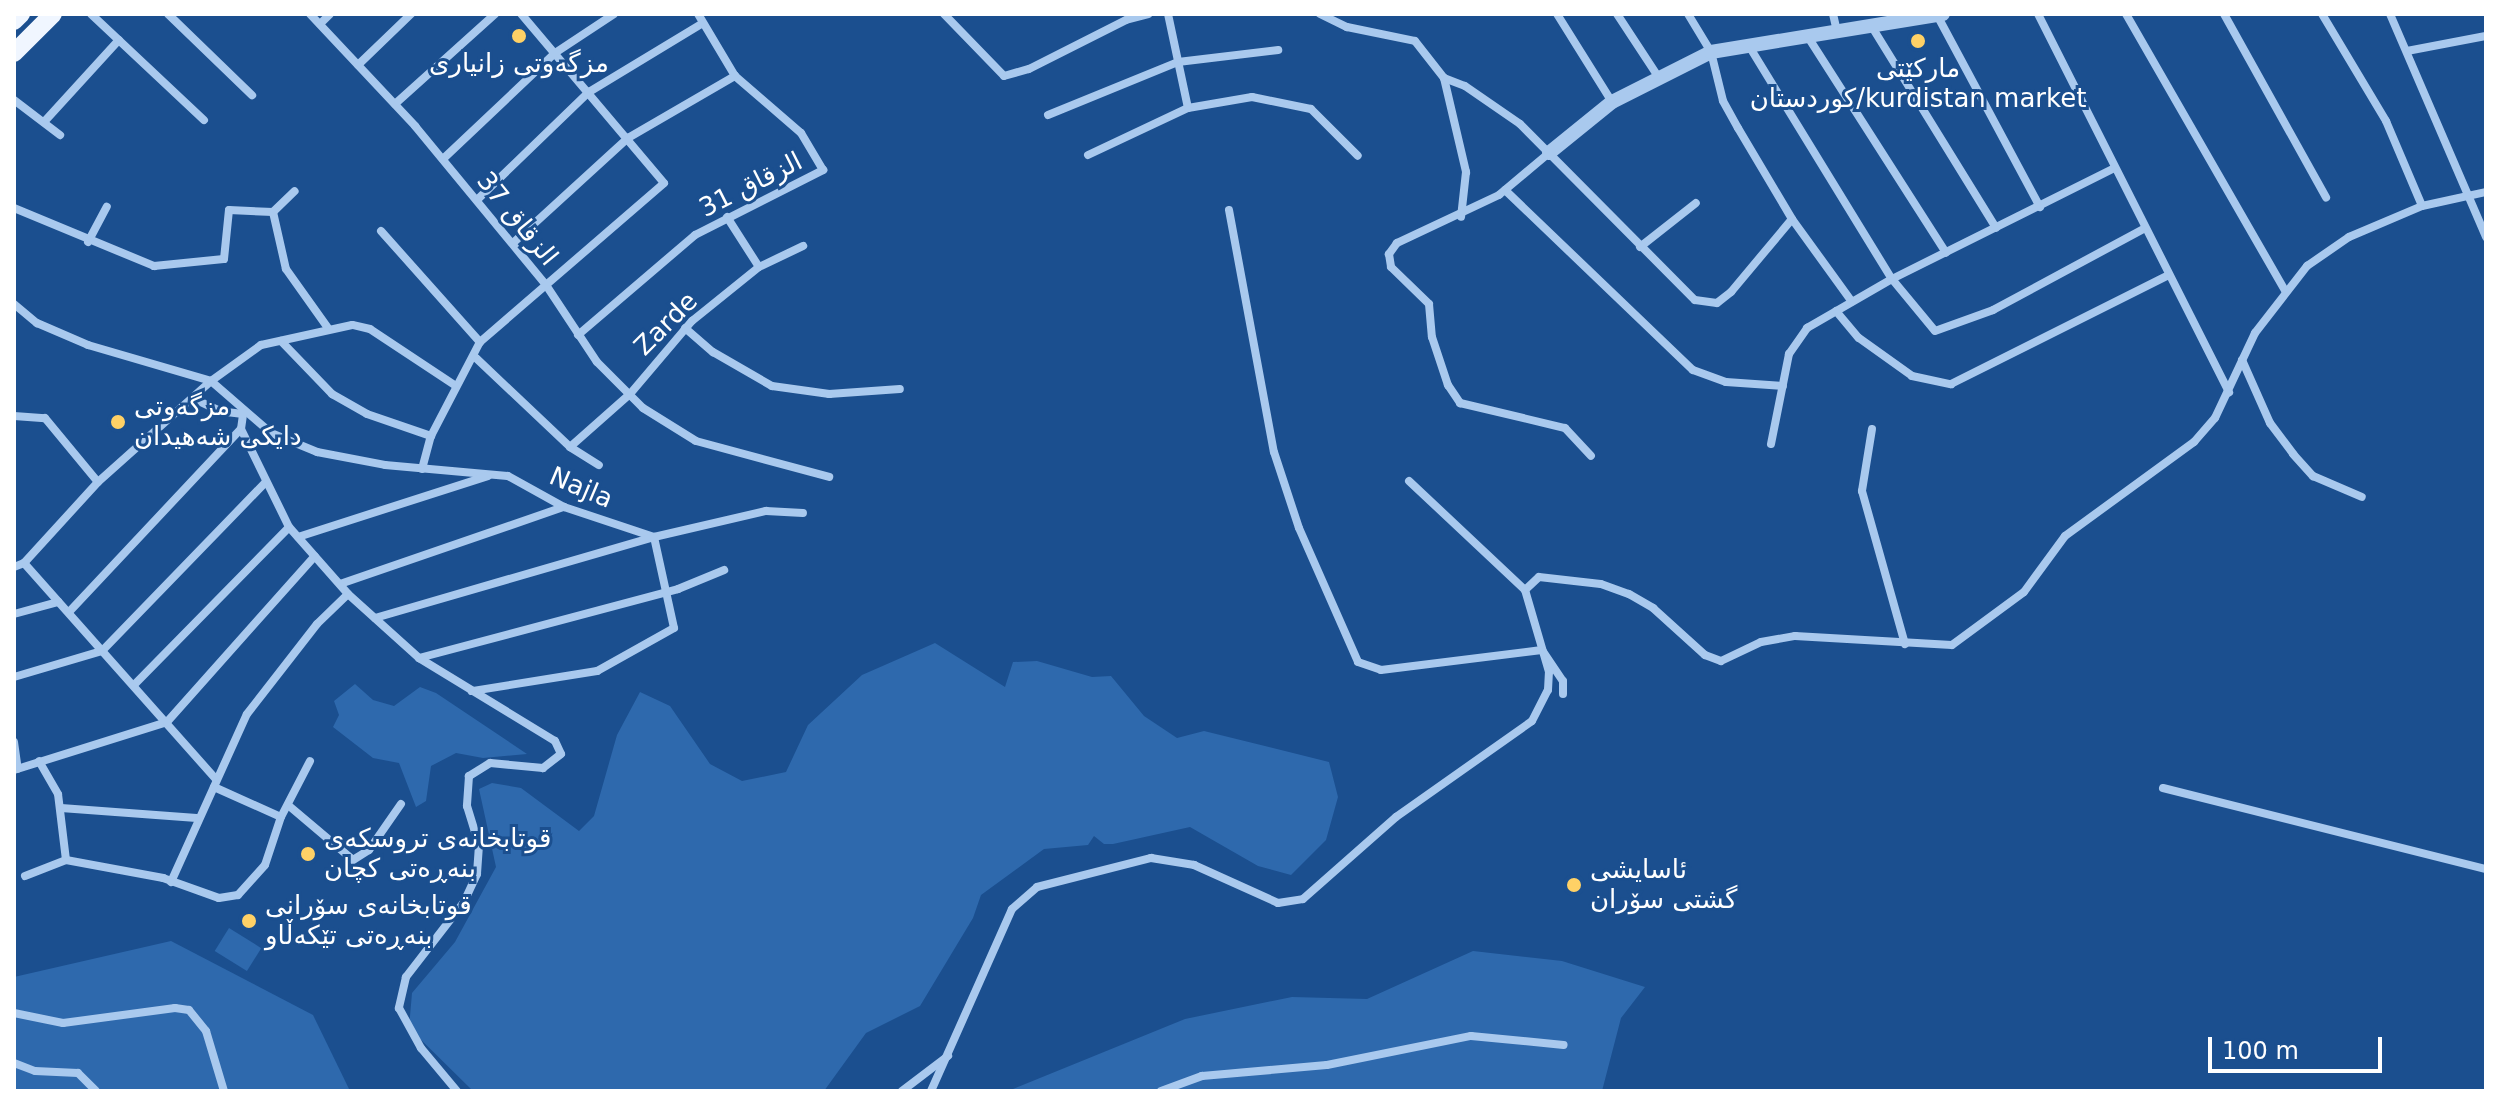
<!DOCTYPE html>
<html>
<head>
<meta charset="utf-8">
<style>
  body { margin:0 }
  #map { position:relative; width:2500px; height:1105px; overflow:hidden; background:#1b4f8f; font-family:"DejaVu Sans",Vazirmatn,sans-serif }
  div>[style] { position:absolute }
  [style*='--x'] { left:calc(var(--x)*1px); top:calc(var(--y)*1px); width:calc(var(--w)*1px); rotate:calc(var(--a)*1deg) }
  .green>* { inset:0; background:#2e69ad; transform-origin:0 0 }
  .minor>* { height:8px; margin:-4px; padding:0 4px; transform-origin:4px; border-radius:4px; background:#a9c9ee }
  .tertiary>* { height:14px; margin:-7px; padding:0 7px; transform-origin:7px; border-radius:7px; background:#a9c9ee }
  .primary>* { height:18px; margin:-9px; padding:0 9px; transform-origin:9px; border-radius:9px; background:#f0f6ff }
  .dots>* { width:22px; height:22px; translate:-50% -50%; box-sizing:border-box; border:4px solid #1b4f8f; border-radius:50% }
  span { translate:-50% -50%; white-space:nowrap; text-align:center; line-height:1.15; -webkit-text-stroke:6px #1b4f8f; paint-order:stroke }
  .poi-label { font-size:26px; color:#fff }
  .left { translate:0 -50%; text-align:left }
  .street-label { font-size:26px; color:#fff }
  .frame { position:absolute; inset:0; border:16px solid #fff; pointer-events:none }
  .scale { position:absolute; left:2208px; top:1037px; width:174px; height:36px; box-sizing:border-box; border:4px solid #fff; border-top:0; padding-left:10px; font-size:24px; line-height:28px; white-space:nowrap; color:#fff; -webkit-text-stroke:6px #1b4f8f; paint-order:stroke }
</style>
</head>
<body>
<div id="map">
  <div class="green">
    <div style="clip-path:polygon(935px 643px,1005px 687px,1013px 662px,1037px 661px,1092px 677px,1111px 676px,1144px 716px,1177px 738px,1204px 731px,1329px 762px,1338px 797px,1326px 840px,1291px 875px,1258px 866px,1190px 827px,1113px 844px,1104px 844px,1094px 836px,1088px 845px,1044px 849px,981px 895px,973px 918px,920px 1006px,866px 1033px,824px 1091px,473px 1091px,409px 1028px,412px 993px,455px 942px,496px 867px,479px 789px,492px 783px,521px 788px,579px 831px,594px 816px,617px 735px,640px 692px,670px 706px,710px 764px,742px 781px,786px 772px,808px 725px,862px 675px)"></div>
    <div style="clip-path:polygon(355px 684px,373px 700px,394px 706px,420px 687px,436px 693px,527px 754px,483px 758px,456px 753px,431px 766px,426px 801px,416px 807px,399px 763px,373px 758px,333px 727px,339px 715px,334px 701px)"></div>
    <div style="left:229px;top:928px;width:38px;height:27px;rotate:32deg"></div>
    <div style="clip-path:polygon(171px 941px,313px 1015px,350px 1091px,14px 1091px,14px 977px)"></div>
    <div style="clip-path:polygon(1473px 951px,1562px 961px,1645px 987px,1621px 1018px,1602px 1091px,1008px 1091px,1185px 1019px,1292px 997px,1367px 999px)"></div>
  </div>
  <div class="minor">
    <div style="--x:91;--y:14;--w:155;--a:43.2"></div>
    <div style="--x:168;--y:14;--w:117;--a:44"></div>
    <div style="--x:310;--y:14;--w:154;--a:46.8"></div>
    <div style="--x:415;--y:126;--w:206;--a:50.5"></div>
    <div style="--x:546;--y:285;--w:92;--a:56.5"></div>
    <div style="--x:597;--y:362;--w:65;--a:45"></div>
    <div style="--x:643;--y:408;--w:62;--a:31.9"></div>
    <div style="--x:696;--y:441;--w:138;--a:15.1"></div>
    <div style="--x:944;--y:14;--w:86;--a:45.9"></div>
    <div style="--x:1004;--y:76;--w:26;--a:-16"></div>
    <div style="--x:1029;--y:69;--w:109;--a:-26.8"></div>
    <div style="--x:1126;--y:20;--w:23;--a:-15"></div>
    <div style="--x:1168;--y:14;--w:96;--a:78"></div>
    <div style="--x:1320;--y:14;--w:30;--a:26"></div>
    <div style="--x:1347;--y:27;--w:69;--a:11.6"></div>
    <div style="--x:1415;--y:41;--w:47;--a:51.9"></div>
    <div style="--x:1444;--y:78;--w:22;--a:21"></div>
    <div style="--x:1465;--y:86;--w:67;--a:34.6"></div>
    <div style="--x:1520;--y:124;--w:248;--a:45.2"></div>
    <div style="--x:1695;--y:300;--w:22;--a:8"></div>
    <div style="--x:1717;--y:303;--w:18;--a:-38"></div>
    <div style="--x:1731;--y:292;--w:95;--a:-50.1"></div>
    <div style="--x:1557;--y:14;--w:104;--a:58"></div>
    <div style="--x:1617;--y:14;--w:77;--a:56.7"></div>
    <div style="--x:1688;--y:14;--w:44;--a:58.8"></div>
    <div style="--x:1711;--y:52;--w:50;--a:76.2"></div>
    <div style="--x:1723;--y:101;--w:31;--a:61"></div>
    <div style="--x:1738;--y:128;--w:106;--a:59.3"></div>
    <div style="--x:1792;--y:219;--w:102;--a:54.1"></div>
    <div style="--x:1833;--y:14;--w:18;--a:77"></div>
    <div style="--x:2038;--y:14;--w:424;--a:63.2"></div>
    <div style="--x:2126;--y:14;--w:319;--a:60.1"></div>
    <div style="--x:2224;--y:14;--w:210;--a:60.9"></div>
    <div style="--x:2322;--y:14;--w:125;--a:59.1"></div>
    <div style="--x:2386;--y:121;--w:92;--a:67"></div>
    <div style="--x:2390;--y:14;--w:243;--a:66.7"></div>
    <div style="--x:1937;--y:15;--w:218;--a:61.8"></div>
    <div style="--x:320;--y:24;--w:14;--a:-45"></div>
    <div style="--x:1872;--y:27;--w:236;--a:58.3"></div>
    <div style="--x:1808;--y:37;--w:256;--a:57.4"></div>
    <div style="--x:1749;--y:46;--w:273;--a:58.5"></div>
    <div style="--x:1892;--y:279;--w:67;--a:50.4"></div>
    <div style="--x:1935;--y:331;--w:62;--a:-19.9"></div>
    <div style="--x:1993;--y:310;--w:173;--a:-28.3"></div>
    <div style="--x:2407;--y:51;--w:80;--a:-10.8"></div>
    <div style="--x:358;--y:65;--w:74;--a:-43.9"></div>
    <div style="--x:1444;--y:78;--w:97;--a:76.8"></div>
    <div style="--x:1466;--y:172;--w:45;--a:96.3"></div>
    <div style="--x:14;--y:100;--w:58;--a:37.3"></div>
    <div style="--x:395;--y:104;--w:135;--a:-42"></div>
    <div style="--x:1048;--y:115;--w:140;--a:-22.2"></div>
    <div style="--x:1178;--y:62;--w:101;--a:-6.8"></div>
    <div style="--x:44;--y:122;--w:111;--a:-47.6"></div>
    <div style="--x:1549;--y:153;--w:65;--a:140"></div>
    <div style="--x:1499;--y:195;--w:113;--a:154.8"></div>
    <div style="--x:1397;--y:243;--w:14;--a:126"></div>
    <div style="--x:1389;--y:254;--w:13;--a:81"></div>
    <div style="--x:1391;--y:267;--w:53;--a:44.2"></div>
    <div style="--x:1429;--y:304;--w:33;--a:85"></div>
    <div style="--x:1432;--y:337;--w:51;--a:71.6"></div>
    <div style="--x:1448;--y:385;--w:22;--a:56"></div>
    <div style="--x:1460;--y:403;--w:108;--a:13.4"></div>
    <div style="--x:1565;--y:428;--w:38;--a:47"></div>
    <div style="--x:1088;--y:155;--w:110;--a:-25.2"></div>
    <div style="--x:1188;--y:108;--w:65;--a:-9.8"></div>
    <div style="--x:1252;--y:97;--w:60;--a:11.5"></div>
    <div style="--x:1311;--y:109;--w:66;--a:45"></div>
    <div style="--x:443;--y:159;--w:154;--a:-43.4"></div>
    <div style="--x:555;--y:53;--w:71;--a:-33.5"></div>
    <div style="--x:1505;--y:190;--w:260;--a:43.8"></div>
    <div style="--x:1693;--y:370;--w:35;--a:20"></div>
    <div style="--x:1726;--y:382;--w:57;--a:4"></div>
    <div style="--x:477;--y:200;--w:156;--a:-44"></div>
    <div style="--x:589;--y:92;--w:133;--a:-31.2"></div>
    <div style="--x:14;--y:208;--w:152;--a:22.5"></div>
    <div style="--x:154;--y:266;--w:70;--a:-5.7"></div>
    <div style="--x:224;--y:259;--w:49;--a:-84.2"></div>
    <div style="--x:229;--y:210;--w:44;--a:2.6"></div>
    <div style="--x:273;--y:212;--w:58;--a:77.2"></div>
    <div style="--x:286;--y:269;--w:72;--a:54.6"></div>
    <div style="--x:1229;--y:210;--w:246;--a:79.5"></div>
    <div style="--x:1274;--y:452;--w:80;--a:71.8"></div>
    <div style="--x:1299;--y:528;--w:146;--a:66.2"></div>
    <div style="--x:1358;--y:662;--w:24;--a:19"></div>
    <div style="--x:1381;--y:670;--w:162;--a:-7.1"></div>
    <div style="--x:1542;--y:650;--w:37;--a:56"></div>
    <div style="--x:1563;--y:681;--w:13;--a:90"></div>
    <div style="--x:273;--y:212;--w:30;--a:-44"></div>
    <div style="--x:727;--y:217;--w:59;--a:57.4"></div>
    <div style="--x:381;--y:231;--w:149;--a:48.3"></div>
    <div style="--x:88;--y:242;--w:40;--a:-62"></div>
    <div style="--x:513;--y:243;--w:156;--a:-42.4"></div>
    <div style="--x:628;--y:138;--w:124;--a:-30.1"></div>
    <div style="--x:1640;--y:247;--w:71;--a:-38.2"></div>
    <div style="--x:14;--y:304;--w:30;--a:40"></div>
    <div style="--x:37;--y:323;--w:56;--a:23.3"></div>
    <div style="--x:88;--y:345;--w:128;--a:16.3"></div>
    <div style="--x:211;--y:381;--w:152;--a:138.2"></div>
    <div style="--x:1836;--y:311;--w:35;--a:50"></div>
    <div style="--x:1859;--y:338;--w:65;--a:35.6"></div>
    <div style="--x:1912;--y:376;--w:40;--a:12"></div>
    <div style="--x:1951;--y:384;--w:241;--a:-26.6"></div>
    <div style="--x:685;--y:328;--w:37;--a:41"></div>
    <div style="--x:713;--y:352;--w:68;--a:30"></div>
    <div style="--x:772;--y:386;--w:58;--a:8"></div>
    <div style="--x:829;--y:394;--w:71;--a:-4"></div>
    <div style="--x:578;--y:335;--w:154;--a:-40.5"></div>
    <div style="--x:695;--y:235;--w:144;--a:-26.9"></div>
    <div style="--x:823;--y:170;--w:43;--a:-120.7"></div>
    <div style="--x:801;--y:133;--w:87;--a:-139.2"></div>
    <div style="--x:735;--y:76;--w:72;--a:-120.8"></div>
    <div style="--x:281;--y:341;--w:74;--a:46.1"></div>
    <div style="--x:332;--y:394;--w:40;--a:29.7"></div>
    <div style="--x:367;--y:414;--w:68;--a:19"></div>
    <div style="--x:476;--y:358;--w:129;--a:43.4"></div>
    <div style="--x:570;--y:447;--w:34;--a:32"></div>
    <div style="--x:2242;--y:360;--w:69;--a:66"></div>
    <div style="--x:2270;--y:423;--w:39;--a:53"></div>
    <div style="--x:2293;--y:454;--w:30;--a:48"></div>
    <div style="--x:2313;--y:476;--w:53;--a:23.2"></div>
    <div style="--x:456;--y:386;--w:103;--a:-146.5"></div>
    <div style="--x:370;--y:329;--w:18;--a:-167"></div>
    <div style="--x:352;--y:325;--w:93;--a:167.6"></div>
    <div style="--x:261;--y:345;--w:62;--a:144.2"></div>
    <div style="--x:211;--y:381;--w:79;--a:40.9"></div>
    <div style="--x:271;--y:433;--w:50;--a:22.4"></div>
    <div style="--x:317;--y:452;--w:69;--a:10.8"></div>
    <div style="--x:385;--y:465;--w:123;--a:5.1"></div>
    <div style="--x:508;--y:476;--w:64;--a:29"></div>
    <div style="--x:564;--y:507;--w:95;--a:18.4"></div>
    <div style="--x:654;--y:537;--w:93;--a:77.6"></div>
    <div style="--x:674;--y:628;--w:88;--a:150.8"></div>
    <div style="--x:597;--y:671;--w:127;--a:170.9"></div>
    <div style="--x:14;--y:416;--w:31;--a:4"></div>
    <div style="--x:45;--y:418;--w:83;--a:50.4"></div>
    <div style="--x:98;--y:482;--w:110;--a:132.4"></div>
    <div style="--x:24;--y:563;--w:11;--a:158"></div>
    <div style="--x:241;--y:429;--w:109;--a:63.9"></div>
    <div style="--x:289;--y:527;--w:89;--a:48.6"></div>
    <div style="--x:348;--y:594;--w:96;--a:42"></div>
    <div style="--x:419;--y:658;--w:159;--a:31.4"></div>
    <div style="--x:555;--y:741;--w:14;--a:65"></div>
    <div style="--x:561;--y:754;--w:23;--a:142"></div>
    <div style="--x:543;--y:768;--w:53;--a:-174.6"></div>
    <div style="--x:490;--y:763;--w:25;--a:148"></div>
    <div style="--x:469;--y:776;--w:30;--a:94"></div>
    <div style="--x:467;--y:806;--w:41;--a:72.9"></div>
    <div style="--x:479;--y:845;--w:29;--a:94"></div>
    <div style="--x:477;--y:874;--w:31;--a:115"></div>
    <div style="--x:464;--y:902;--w:95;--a:127.7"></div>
    <div style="--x:406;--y:977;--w:32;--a:103"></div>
    <div style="--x:399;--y:1008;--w:46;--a:61.2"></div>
    <div style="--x:421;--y:1048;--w:56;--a:50.1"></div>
    <div style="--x:1872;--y:429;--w:63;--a:99.2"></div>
    <div style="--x:1862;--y:491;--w:159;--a:74.3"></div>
    <div style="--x:1771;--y:444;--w:92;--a:-78.7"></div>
    <div style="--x:1789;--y:354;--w:32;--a:-55"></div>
    <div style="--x:1807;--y:328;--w:98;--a:-30"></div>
    <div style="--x:1892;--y:279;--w:247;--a:-26.5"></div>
    <div style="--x:570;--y:447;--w:80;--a:-41.5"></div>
    <div style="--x:630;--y:394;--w:96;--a:-49.7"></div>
    <div style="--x:692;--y:321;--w:86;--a:-38.9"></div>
    <div style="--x:759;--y:267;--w:49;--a:-25.5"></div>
    <div style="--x:422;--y:469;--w:34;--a:-75"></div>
    <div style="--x:431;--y:436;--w:106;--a:-62.5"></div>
    <div style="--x:480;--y:342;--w:243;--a:-40.8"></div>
    <div style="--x:664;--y:183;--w:221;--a:-130.2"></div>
    <div style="--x:1409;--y:481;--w:159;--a:43.2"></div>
    <div style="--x:298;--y:537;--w:200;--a:-17.8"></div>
    <div style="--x:24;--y:563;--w:288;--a:48.4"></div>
    <div style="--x:340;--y:584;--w:237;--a:-19"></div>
    <div style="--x:69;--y:612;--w:251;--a:-46.8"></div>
    <div style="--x:241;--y:429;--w:15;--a:-82"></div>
    <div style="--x:243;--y:414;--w:23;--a:-173"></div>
    <div style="--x:220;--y:411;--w:31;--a:-155"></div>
    <div style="--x:14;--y:614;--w:46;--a:-15.3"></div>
    <div style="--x:375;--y:618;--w:291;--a:-16.2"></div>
    <div style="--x:654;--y:537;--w:115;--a:-13.1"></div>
    <div style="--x:766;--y:511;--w:37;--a:3"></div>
    <div style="--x:419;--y:658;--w:268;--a:-14.9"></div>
    <div style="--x:678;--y:589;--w:50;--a:-22.4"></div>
    <div style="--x:14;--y:677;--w:92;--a:-16.5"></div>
    <div style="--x:102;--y:651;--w:235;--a:-45.9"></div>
    <div style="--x:134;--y:685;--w:221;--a:-45.5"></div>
    <div style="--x:14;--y:742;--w:27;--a:82"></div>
    <div style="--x:14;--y:770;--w:160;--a:-17.4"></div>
    <div style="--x:167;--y:722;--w:222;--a:-48.3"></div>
    <div style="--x:214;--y:787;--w:73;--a:24.1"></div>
    <div style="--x:2163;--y:788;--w:333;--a:14.1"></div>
    <div style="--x:288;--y:805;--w:85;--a:40.2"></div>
    <div style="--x:353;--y:860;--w:19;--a:-32"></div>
    <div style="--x:369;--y:850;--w:56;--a:-55.2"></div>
    <div style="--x:61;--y:808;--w:136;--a:4.2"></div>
    <div style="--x:66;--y:860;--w:99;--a:10.5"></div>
    <div style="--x:163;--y:878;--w:59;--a:19.7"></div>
    <div style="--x:219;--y:898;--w:19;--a:-9"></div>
    <div style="--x:238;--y:895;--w:40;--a:-48"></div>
    <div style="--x:265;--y:865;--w:51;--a:-71.6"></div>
    <div style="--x:281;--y:817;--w:63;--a:-62.6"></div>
    <div style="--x:25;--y:876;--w:44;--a:-21.3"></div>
    <div style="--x:66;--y:860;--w:66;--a:-96.9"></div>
    <div style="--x:58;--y:794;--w:38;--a:-120"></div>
    <div style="--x:171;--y:882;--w:184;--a:-65.7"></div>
    <div style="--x:247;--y:714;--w:114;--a:-52.1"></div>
    <div style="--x:317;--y:624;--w:43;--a:-44.1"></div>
    <div style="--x:14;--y:1013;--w:50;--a:11.5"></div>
    <div style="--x:63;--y:1023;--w:113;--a:-7.6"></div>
    <div style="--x:175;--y:1008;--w:14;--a:8"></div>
    <div style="--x:189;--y:1010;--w:27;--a:51"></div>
    <div style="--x:206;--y:1031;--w:63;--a:73.3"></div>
    <div style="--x:14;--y:1063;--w:22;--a:21"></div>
    <div style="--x:35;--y:1071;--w:43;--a:2.7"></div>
    <div style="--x:78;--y:1073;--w:25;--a:45"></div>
    <div style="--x:902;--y:1091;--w:58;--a:-37.3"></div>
    <div style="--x:931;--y:1091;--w:199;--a:-66"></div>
    <div style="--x:1012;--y:909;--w:33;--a:-41"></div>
    <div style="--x:1037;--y:887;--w:118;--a:-14.3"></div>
    <div style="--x:1151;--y:858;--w:44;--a:9.2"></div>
    <div style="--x:1194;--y:865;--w:92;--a:24.3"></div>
    <div style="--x:1278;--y:903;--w:25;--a:-9"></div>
    <div style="--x:1303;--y:899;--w:124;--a:-41.4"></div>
    <div style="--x:1396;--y:817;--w:166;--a:-35.2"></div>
    <div style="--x:1532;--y:721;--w:35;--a:-63"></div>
    <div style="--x:1548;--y:690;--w:18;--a:-87"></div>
    <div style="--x:1549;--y:672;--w:85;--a:-106.3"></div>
    <div style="--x:1525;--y:590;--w:19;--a:-43"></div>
    <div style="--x:1539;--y:577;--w:62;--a:6.4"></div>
    <div style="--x:1601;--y:584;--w:30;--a:20"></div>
    <div style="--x:1629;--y:594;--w:28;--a:30"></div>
    <div style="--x:1653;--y:608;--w:70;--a:42.1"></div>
    <div style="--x:1705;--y:655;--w:17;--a:21"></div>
    <div style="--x:1721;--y:661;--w:44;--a:-25.4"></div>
    <div style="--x:1761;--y:642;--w:35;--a:-10"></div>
    <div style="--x:1795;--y:636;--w:157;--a:3.3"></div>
    <div style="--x:1952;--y:645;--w:89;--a:-36.4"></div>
    <div style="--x:2024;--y:592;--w:69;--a:-53.8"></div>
    <div style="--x:2065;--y:536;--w:160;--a:-36.1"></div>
    <div style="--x:2194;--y:442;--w:32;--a:-49"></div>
    <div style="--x:2215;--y:418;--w:94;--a:-64.8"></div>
    <div style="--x:2255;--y:333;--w:85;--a:-52.2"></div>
    <div style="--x:2307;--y:266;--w:51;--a:-34.6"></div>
    <div style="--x:2349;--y:237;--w:79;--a:-23"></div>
    <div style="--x:2422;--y:206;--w:66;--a:-12.3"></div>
    <div style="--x:1161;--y:1091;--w:44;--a:-20.1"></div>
    <div style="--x:1202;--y:1076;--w:125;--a:-5"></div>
    <div style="--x:1327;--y:1065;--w:147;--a:-11.4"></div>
    <div style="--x:1471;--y:1036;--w:93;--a:5.5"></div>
  </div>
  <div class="tertiary">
    <div style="--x:1549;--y:153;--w:81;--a:-39"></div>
    <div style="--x:1612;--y:102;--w:111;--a:-26.8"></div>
    <div style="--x:1711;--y:52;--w:235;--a:-9.3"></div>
  </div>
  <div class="primary">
    <div style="--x:14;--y:21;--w:10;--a:-45"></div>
    <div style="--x:14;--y:53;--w:55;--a:-45"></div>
  </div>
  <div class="dots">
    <div style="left:519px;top:36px;background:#ffd166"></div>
    <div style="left:1918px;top:41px;background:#ffd166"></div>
    <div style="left:118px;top:422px;background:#ffd166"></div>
    <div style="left:308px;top:854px;background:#ffd166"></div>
    <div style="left:1574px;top:885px;background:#ffd166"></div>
    <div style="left:249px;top:921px;background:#ffd166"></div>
  </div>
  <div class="poi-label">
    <span style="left:519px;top:64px">مزگەوتی زانیاری</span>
    <span style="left:1918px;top:84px">مارکێتی<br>کوردستان/kurdistan market</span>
    <span class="left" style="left:134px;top:422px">مزگەوتی<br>دایکی شەهیدان</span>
    <span class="left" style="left:324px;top:854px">قوتابخانەی تروسکەی<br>بنەڕەتی کچان</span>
    <span class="left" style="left:1590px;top:885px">ئاسایشی<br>گشتی سۆران</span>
    <span class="left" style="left:265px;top:921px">قوتابخانەی سۆرانی<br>بنەڕەتی تێکەڵاو</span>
  </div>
  <div class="street-label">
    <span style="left:751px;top:185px;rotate:-27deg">الزقاق 31</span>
    <span style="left:517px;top:219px;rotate:51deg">الزقاق 37</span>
    <span style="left:666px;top:324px;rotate:-45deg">Zarde</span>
    <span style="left:581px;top:488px;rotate:23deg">Najla</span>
  </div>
  <div class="frame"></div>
  <div class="scale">100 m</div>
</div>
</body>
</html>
